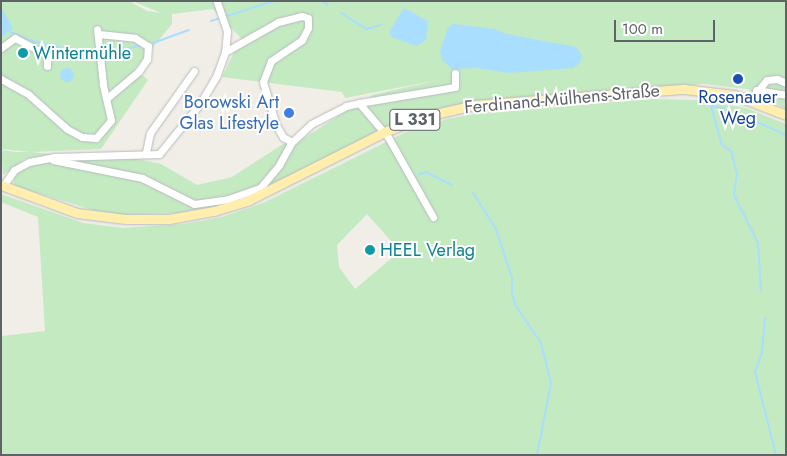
<!DOCTYPE html>
<html>
<head>
<meta charset="utf-8">
<style>
  body { margin:0 }
  #map { position:relative; width:787px; height:456px; overflow:hidden; background:#f1eee7; font-family:Jost,sans-serif }
  div>[style] { position:absolute }
  [style*='--x'] { left:calc(var(--x)*1px); top:calc(var(--y)*1px); width:calc(var(--w)*1px); rotate:calc(var(--a)*1deg) }
  .green>* { inset:0; background:#c4eac2 }
  .water>* { inset:0; background:#a9deff }
  .round { border-radius:50% }
  .stream>* { height:2px; margin:-1px; padding:0 1px; transform-origin:1px; border-radius:1px; background:#a9deff }
  .roads { filter:drop-shadow(0 0 1px #b7babe) drop-shadow(0 0 1px #b7babe) }
  .minor>* { height:7px; margin:-3.5px; padding:0 3.5px; transform-origin:3.5px; border-radius:3.5px; background:#fff }
  .major>* { height:9px; margin:-4.5px; padding:0 4.5px; transform-origin:4.5px; border-radius:4.5px; background:#ffeeae }
  .dots>* { width:14px; height:14px; translate:-50% -50%; box-sizing:border-box; border:2px solid #fff; border-radius:50% }
  span { translate:-50% -50%; white-space:nowrap; text-align:center; line-height:1.15; -webkit-text-stroke:4px #fff; paint-order:stroke }
  .shield-label span { padding:1px 4px; background:#fff; border:1px solid; border-radius:4px; -webkit-text-stroke-width:0 }
  .shield-label { font-size:16px; color:#5e6368; font-weight:700 }
  .culture-label { font-size:18px; color:#0d838f }
  .left { translate:0 -50%; text-align:left }
  .transit-label { font-size:18px; color:#164399 }
  .street-label { font-size:18px; color:#5e6368 }
  .shop-label { font-size:18px; color:#366cbe }
  .right { translate:-100% -50%; text-align:right }
  .frame { position:absolute; inset:0; border:2px solid #5e6368; pointer-events:none }
  .scale { position:absolute; left:614px; top:20px; width:101px; height:22px; box-sizing:border-box; border:2px solid #5e6368; border-top:0; padding-left:6px; font-size:15px; line-height:18px; white-space:nowrap; color:#5e6368; -webkit-text-stroke:4px #fff; paint-order:stroke }
</style>
</head>
<body>
<div id="map">
  <div class="green">
    <div style="clip-path:polygon(1px 1px,129px 1px,147px 11px,161px 13px,132px 1px,786px 1px,786px 109px,747px 89px,704px 84px,473px 102px,405px 117px,279px 182px,241px 198px,179px 213px,123px 215px,99px 212px,15px 186px,12px 175px,30px 164px,44px 160px,120px 155px,161px 164px,197px 185px,232px 177px,283px 144px,295px 144px,349px 109px,366px 105px,372px 95px,438px 80px,345px 98px,342px 92px,222px 77px,241px 38px,213px 9px,172px 14px,172px 24px,135px 69px,148px 80px,101px 149px,31px 152px,53px 154px,25px 159px,3px 175px,1px 150px,17px 152px,30px 152px,1px 149px)"></div>
    <div style="clip-path:polygon(evenodd,653px 99px,698px 100px,746px 108px,786px 124px,786px 455px,1px 455px,1px 336px,45px 331px,38px 217px,1px 202px,1px 194px,83px 223px,123px 228px,184px 224px,222px 217px,263px 203px,406px 132px,447px 119px,480px 113px,653px 99px,367px 214px,400px 251px,355px 289px,339px 267px,337px 245px,367px 214px)"></div>
  </div>
  <div class="water">
    <div style="clip-path:polygon(1px 7px,13px 28px,1px 38px)"></div>
    <div style="clip-path:polygon(404px 8px,428px 21px,426px 40px,416px 46px,392px 37px,389px 32px)"></div>
    <div style="clip-path:polygon(453px 24px,495px 29px,506px 34px,576px 47px,582px 55px,580px 63px,573px 68px,508px 73px,477px 68px,452px 69px,442px 60px,440px 51px,448px 28px)"></div>
    <div class="round" style="left:60px;top:68px;width:14px;height:14px"></div>
  </div>
  <div class="stream">
    <div style="--x:323;--y:1;--w:6;--a:39"></div>
    <div style="--x:341;--y:13;--w:31;--a:32"></div>
    <div style="--x:367;--y:29;--w:14;--a:-17"></div>
    <div style="--x:211;--y:21;--w:66;--a:-17.6"></div>
    <div style="--x:10;--y:32;--w:21;--a:23"></div>
    <div style="--x:29;--y:40;--w:46;--a:13.7"></div>
    <div style="--x:74;--y:51;--w:20;--a:0"></div>
    <div style="--x:153;--y:43;--w:38;--a:-20"></div>
    <div style="--x:109;--y:52;--w:31;--a:-11"></div>
    <div style="--x:724;--y:108;--w:13;--a:-171"></div>
    <div style="--x:711;--y:106;--w:41;--a:74.2"></div>
    <div style="--x:722;--y:145;--w:11;--a:34"></div>
    <div style="--x:731;--y:151;--w:23;--a:75"></div>
    <div style="--x:737;--y:173;--w:22;--a:98"></div>
    <div style="--x:734;--y:195;--w:54;--a:63.4"></div>
    <div style="--x:758;--y:243;--w:48;--a:86.4"></div>
    <div style="--x:735;--y:112;--w:56;--a:24.3"></div>
    <div style="--x:419;--y:174;--w:7;--a:-16"></div>
    <div style="--x:426;--y:172;--w:29;--a:27"></div>
    <div style="--x:473;--y:193;--w:43;--a:57.4"></div>
    <div style="--x:496;--y:229;--w:52;--a:71.9"></div>
    <div style="--x:512;--y:278;--w:16;--a:90"></div>
    <div style="--x:512;--y:294;--w:13;--a:72"></div>
    <div style="--x:516;--y:306;--w:45;--a:56"></div>
    <div style="--x:541;--y:343;--w:41;--a:76"></div>
    <div style="--x:551;--y:383;--w:73;--a:101"></div>
    <div style="--x:765;--y:318;--w:35;--a:95"></div>
    <div style="--x:762;--y:353;--w:20;--a:110"></div>
    <div style="--x:755;--y:372;--w:86;--a:75.8"></div>
  </div>
  <div class="roads">
    <div class="minor">
      <div style="--x:217;--y:2;--w:31;--a:71"></div>
      <div style="--x:227;--y:31;--w:21;--a:95"></div>
      <div style="--x:99;--y:34;--w:36;--a:6"></div>
      <div style="--x:135;--y:38;--w:15;--a:32"></div>
      <div style="--x:148;--y:46;--w:13;--a:94"></div>
      <div style="--x:147;--y:59;--w:14;--a:124"></div>
      <div style="--x:139;--y:71;--w:42;--a:139.8"></div>
      <div style="--x:1;--y:48;--w:17;--a:-36"></div>
      <div style="--x:15;--y:38;--w:36;--a:28"></div>
      <div style="--x:47;--y:55;--w:11;--a:90"></div>
      <div style="--x:1;--y:79;--w:31;--a:29"></div>
      <div style="--x:28;--y:94;--w:52;--a:41.9"></div>
      <div style="--x:67;--y:129;--w:17;--a:28"></div>
      <div style="--x:82;--y:137;--w:14;--a:4"></div>
      <div style="--x:96;--y:138;--w:23;--a:-50"></div>
      <div style="--x:111;--y:120;--w:37;--a:-103"></div>
      <div style="--x:103;--y:84;--w:55;--a:-96.2"></div>
      <div style="--x:756;--y:90;--w:30;--a:9"></div>
      <div style="--x:750;--y:100;--w:26;--a:-50"></div>
      <div style="--x:767;--y:80;--w:10;--a:-6"></div>
      <div style="--x:777;--y:79;--w:10;--a:24"></div>
      <div style="--x:359;--y:103;--w:97;--a:-9.5"></div>
      <div style="--x:455;--y:87;--w:14;--a:-90"></div>
      <div style="--x:146;--y:152;--w:19;--a:-78"></div>
      <div style="--x:150;--y:133;--w:76;--a:-54.6"></div>
      <div style="--x:53;--y:160;--w:91;--a:11.4"></div>
      <div style="--x:142;--y:178;--w:58;--a:26.6"></div>
      <div style="--x:194;--y:204;--w:34;--a:-8"></div>
      <div style="--x:228;--y:199;--w:34;--a:-19"></div>
      <div style="--x:260;--y:188;--w:30;--a:-50"></div>
      <div style="--x:279;--y:165;--w:26;--a:-61"></div>
      <div style="--x:292;--y:142;--w:26;--a:-43"></div>
      <div style="--x:311;--y:124;--w:39;--a:-27"></div>
      <div style="--x:346;--y:106;--w:13;--a:-13"></div>
      <div style="--x:359;--y:103;--w:45;--a:49.5"></div>
      <div style="--x:388;--y:137;--w:92;--a:60.6"></div>
      <div style="--x:3;--y:186;--w:19;--a:-55"></div>
      <div style="--x:14;--y:170;--w:17;--a:-28"></div>
      <div style="--x:29;--y:162;--w:25;--a:-11"></div>
      <div style="--x:54;--y:157;--w:105;--a:-1.6"></div>
      <div style="--x:159;--y:154;--w:63;--a:-50.8"></div>
      <div style="--x:199;--y:105;--w:33;--a:-59"></div>
      <div style="--x:216;--y:77;--w:27;--a:-70"></div>
      <div style="--x:225;--y:52;--w:61;--a:-29.5"></div>
      <div style="--x:278;--y:22;--w:25;--a:-14"></div>
      <div style="--x:302;--y:16;--w:6;--a:18"></div>
      <div style="--x:308;--y:18;--w:10;--a:90"></div>
      <div style="--x:308;--y:28;--w:13;--a:117"></div>
      <div style="--x:302;--y:40;--w:37;--a:146"></div>
      <div style="--x:271;--y:61;--w:22;--a:111"></div>
      <div style="--x:263;--y:82;--w:45;--a:73.2"></div>
      <div style="--x:276;--y:125;--w:14;--a:60"></div>
      <div style="--x:283;--y:137;--w:10;--a:29"></div>
    </div>
    <div class="major">
      <div style="--x:1;--y:185;--w:81;--a:20.2"></div>
      <div style="--x:77;--y:213;--w:49;--a:7"></div>
      <div style="--x:126;--y:219;--w:43;--a:0"></div>
      <div style="--x:169;--y:219;--w:46;--a:-10.1"></div>
      <div style="--x:214;--y:211;--w:37;--a:-17"></div>
      <div style="--x:249;--y:200;--w:151;--a:-26.7"></div>
      <div style="--x:384;--y:132;--w:45;--a:-20.9"></div>
      <div style="--x:426;--y:116;--w:49;--a:-12.9"></div>
      <div style="--x:474;--y:105;--w:211;--a:-4.4"></div>
      <div style="--x:684;--y:89;--w:50;--a:6.8"></div>
      <div style="--x:734;--y:95;--w:56;--a:21"></div>
    </div>
  </div>
  <div class="dots">
    <div style="left:23px;top:53px;background:#0f9aa8"></div>
    <div style="left:738px;top:79px;background:#1a4fb4"></div>
    <div style="left:289px;top:113px;background:#3f7fe0"></div>
    <div style="left:370px;top:250px;background:#0f9aa8"></div>
  </div>
  <div class="shield-label">
    <span style="left:415px;top:120px">L 331</span>
  </div>
  <div class="culture-label">
    <span class="left" style="left:33px;top:53px">Wintermühle</span>
    <span class="left" style="left:380px;top:250px">HEEL Verlag</span>
  </div>
  <div class="transit-label">
    <span style="left:738px;top:108px">Rosenauer<br>Weg</span>
  </div>
  <div class="street-label">
    <span style="left:562px;top:99px;rotate:-5deg">Ferdinand-Mülhens-Straße</span>
  </div>
  <div class="shop-label">
    <span class="right" style="left:279px;top:113px">Borowski Art<br>Glas Lifestyle</span>
  </div>
  <div class="frame"></div>
  <div class="scale">100 m</div>
</div>
</body>
</html>
